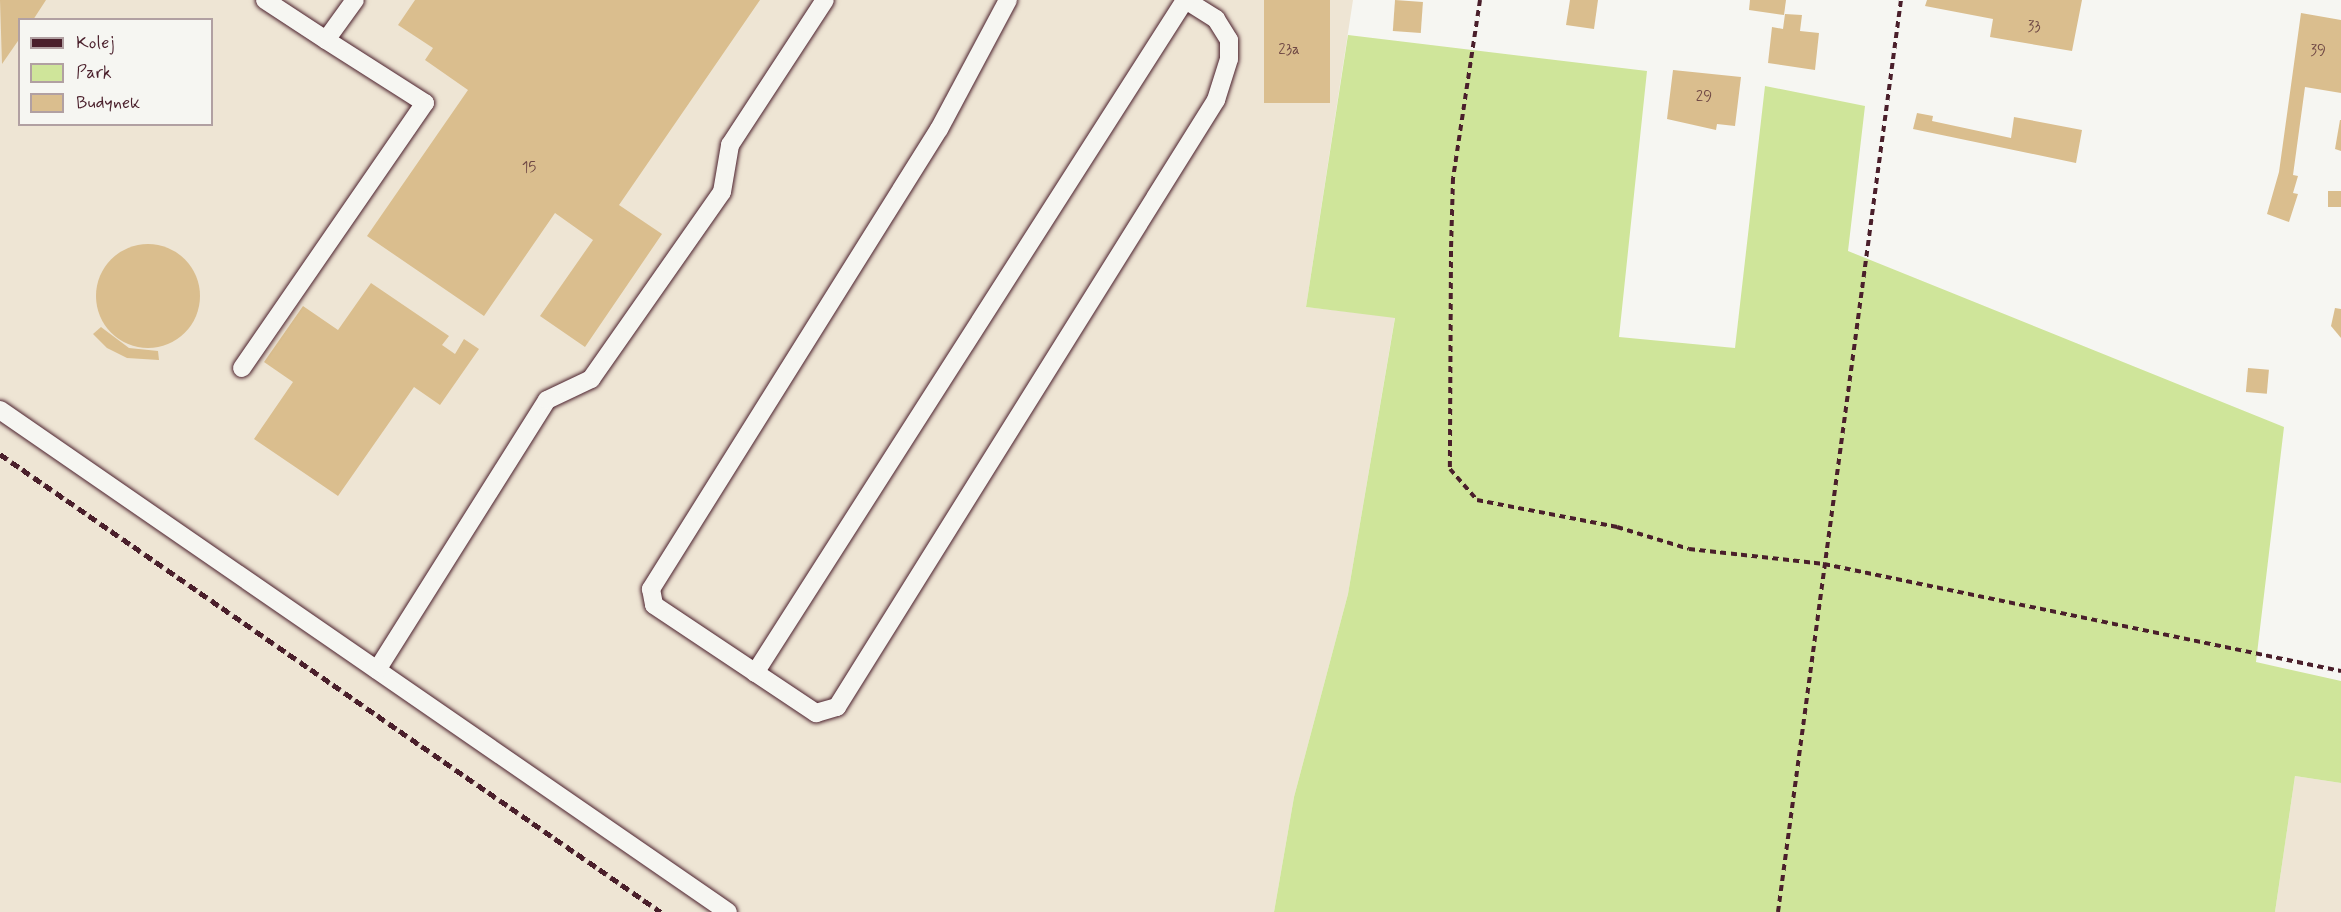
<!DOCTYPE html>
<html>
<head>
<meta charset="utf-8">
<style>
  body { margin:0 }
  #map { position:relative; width:2341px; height:912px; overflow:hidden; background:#f6f6f2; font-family:Mynerve,sans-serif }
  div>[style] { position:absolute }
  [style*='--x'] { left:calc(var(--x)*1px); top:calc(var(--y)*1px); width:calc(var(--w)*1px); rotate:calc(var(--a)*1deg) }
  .built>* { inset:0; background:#eee5d4 }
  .green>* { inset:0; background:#cfe59a }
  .building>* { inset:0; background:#dabe8e; transform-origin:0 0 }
  .round { border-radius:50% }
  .path>* { height:4px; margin-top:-2px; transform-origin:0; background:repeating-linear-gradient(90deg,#4a1f2b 0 6px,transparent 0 10.5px) }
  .roads { filter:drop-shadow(0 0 2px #4a1f2b) drop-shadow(0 0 2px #4a1f2b) }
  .service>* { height:18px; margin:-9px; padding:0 9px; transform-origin:9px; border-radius:9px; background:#f6f6f2 }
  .rail>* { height:4.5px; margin-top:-2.25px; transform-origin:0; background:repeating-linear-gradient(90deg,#4a1f2b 0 9px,transparent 0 13.5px) }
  span { translate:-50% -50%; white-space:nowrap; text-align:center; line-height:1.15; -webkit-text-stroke:4.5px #f6f6f2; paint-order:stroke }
  .number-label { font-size:15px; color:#6e4744 }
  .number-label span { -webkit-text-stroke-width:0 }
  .legend { position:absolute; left:18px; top:18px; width:195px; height:108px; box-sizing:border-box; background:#f6f6f2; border:2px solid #b1a0a2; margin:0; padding:8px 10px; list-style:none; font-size:18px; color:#4a1f2b }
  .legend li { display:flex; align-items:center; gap:12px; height:30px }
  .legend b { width:30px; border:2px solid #b1a0a2 }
</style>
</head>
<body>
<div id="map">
  <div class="built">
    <div style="clip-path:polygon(evenodd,0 0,1353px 0,1306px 307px,1395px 317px,1348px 594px,1294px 797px,1274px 912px,0 912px,0 0,20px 20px,212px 20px,212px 124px,20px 124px,20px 20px)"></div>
    <div style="clip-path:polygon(2295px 776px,2341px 783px,2341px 912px,2275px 912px)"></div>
  </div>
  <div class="green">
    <div style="clip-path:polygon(1348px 35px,1647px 71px,1619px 337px,1735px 348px,1765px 86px,1865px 106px,1848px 251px,2284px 427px,2256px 662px,2341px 681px,2341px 783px,2295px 776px,2275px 912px,1274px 912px,1294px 797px,1348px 594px,1395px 318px,1306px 307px)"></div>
  </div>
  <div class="building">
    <div style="clip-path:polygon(0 0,46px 0,33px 20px,20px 20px,20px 38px,2px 64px)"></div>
    <div style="clip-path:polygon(415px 0,760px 0,619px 205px,662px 234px,585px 347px,540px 316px,593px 240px,555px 213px,484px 316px,367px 236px,468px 90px,425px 60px,433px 48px,398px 25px)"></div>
    <div style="left:1264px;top:0;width:66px;height:103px"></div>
    <div style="left:1395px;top:0;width:28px;height:31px;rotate:4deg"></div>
    <div style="clip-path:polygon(1570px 0,1598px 0,1594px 29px,1566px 25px)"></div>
    <div style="clip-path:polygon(1750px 0,1786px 0,1784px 15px,1749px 10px)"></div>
    <div style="clip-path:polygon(1927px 0,2082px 0,2072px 51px,1990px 37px,1993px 19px,1925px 6px)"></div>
    <div style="clip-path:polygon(2301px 13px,2341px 20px,2341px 93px,2305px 87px,2293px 175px,2298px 176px,2293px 193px,2298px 194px,2289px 222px,2267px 214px,2279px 172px)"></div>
    <div style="clip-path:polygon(1785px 14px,1802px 15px,1800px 31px,1819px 33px,1815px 70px,1768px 63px,1772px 27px,1783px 29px)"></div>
    <div style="clip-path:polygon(1673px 70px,1741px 77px,1735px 126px,1717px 124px,1716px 130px,1667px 119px)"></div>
    <div style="clip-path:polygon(1917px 113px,1933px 116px,1932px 121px,2011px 138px,2014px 117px,2082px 130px,2076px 163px,1913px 129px)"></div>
    <div style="clip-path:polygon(2340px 120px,2341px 120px,2341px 151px,2335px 149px)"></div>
    <div style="left:2328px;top:191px;width:13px;height:16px"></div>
    <div class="round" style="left:96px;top:244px;width:104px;height:104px"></div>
    <div style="clip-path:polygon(371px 283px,449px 336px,442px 345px,455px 354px,464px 339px,479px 349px,440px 405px,414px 387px,338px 496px,254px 439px,293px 382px,264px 362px,303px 306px,338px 330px)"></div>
    <div style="clip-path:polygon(2335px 308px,2341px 309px,2341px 338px,2331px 326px)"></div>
    <div style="clip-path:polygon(101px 327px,129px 348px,158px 351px,159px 360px,127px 358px,107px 348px,93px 334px)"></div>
    <div style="left:2248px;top:368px;width:21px;height:24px;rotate:5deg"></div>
  </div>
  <div class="path">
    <div style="--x:1480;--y:0;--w:180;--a:98.6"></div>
    <div style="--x:1453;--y:178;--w:73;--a:91.6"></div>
    <div style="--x:1451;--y:251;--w:218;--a:90.3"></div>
    <div style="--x:1450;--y:469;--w:41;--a:48.9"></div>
    <div style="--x:1477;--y:500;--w:143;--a:10.9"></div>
    <div style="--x:1617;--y:527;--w:75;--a:17"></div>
    <div style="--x:1689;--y:549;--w:136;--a:6.3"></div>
    <div style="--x:1824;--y:564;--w:528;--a:11.69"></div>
    <div style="--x:1778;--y:912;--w:920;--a:-82.32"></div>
  </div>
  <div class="roads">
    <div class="service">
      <div style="--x:265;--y:0;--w:73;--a:33.3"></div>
      <div style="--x:326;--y:40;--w:49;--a:-54.1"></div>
      <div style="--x:1008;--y:0;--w:146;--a:118.1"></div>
      <div style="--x:939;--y:129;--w:543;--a:122.05"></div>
      <div style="--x:651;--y:589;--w:16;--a:79"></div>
      <div style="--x:654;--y:605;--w:195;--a:33.7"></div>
      <div style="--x:816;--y:713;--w:22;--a:-16"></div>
      <div style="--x:837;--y:707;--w:716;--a:-58.02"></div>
      <div style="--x:1216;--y:100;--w:43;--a:-72.4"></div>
      <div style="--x:1229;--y:59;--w:19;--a:-90"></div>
      <div style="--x:1229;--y:40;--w:25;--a:-122"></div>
      <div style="--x:1216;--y:19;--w:36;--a:-148"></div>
      <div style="--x:242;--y:368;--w:322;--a:-55.4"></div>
      <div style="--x:425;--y:103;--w:117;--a:-147.5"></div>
      <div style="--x:0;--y:410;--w:884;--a:34.59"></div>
      <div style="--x:377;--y:670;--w:319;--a:-57.8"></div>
      <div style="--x:547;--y:400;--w:49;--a:-25.5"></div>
      <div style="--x:591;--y:379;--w:228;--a:-55"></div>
      <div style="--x:722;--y:192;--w:48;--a:-80.3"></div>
      <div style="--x:730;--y:145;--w:173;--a:-56.8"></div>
      <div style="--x:755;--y:673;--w:799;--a:-57.42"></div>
    </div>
  </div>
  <div class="rail">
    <div style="--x:0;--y:454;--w:804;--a:34.72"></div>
  </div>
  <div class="number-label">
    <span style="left:2034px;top:28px">33</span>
    <span style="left:1289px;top:51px">23a</span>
    <span style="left:2318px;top:52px">39</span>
    <span style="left:1704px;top:98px">29</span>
    <span style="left:529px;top:169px">15</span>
  </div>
  <ul class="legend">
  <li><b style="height:8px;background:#4a1f2b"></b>Kolej</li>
  <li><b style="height:16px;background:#cfe59a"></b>Park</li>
  <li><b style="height:16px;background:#dabe8e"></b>Budynek</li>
  </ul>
</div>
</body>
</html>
